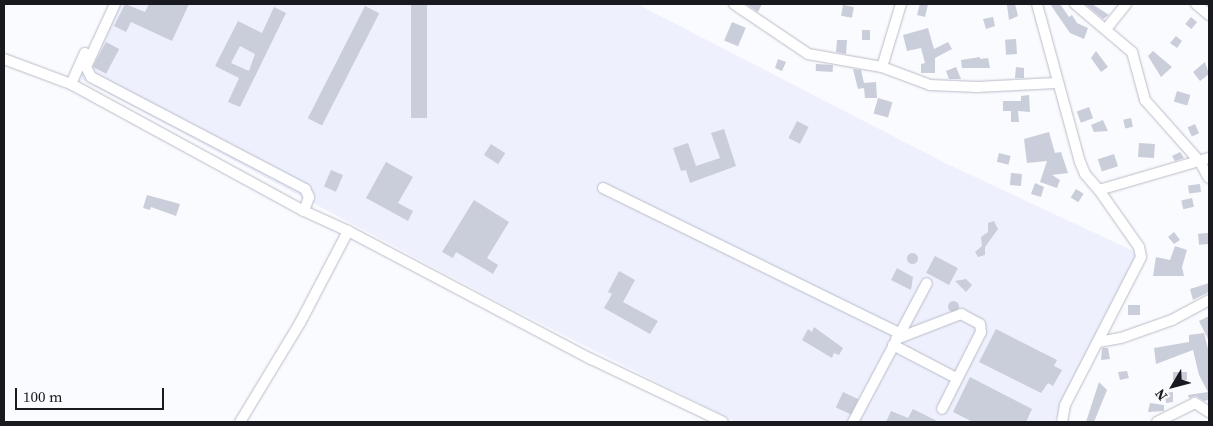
<!DOCTYPE html>
<html>
<head>
<meta charset="utf-8">
<style>
  body { margin:0 }
  #map { position:relative; width:1213px; height:426px; overflow:hidden; background:#fafbfe; font-family:"Source Serif 4",serif }
  div>[style] { position:absolute }
  [style*='--x'] { left:calc(var(--x)*1px); top:calc(var(--y)*1px); width:calc(var(--w)*1px); rotate:calc(var(--a)*1deg) }
  .built>* { inset:0; background:#eef1fd }
  .building>* { inset:0; background:#cacdda; transform-origin:0 0 }
  .round { border-radius:50% }
  .roads { filter:drop-shadow(0 0 1px #b9bcc8) drop-shadow(0 0 1px #b9bcc8) }
  .minor>* { height:10px; margin:-5px; padding:0 5px; transform-origin:5px; border-radius:5px; background:#fff }
  span { translate:-50% -50%; white-space:nowrap; text-align:center; line-height:1.15; -webkit-text-stroke:4px #fafbfe; paint-order:stroke }
  .frame { position:absolute; inset:0; border:5px solid #191a1f; pointer-events:none }
  .north { position:absolute; left:1148px; top:361px; width:50px; height:50px; -webkit-text-stroke:4px #fafbfe; paint-order:stroke; rotate:233deg; font-size:14px; font-weight:700; line-height:20px; text-align:center; color:#191a1f }
  .north::after { content:''; display:block; margin:auto; width:18px; height:22px; background:#191a1f; clip-path:polygon(50% 0,100% 100%,50% 72%,0 100%) }
  .scale { position:absolute; left:15px; top:388px; width:149px; height:22px; box-sizing:border-box; border:2px solid #191a1f; border-top:0; padding-left:6px; font-size:15px; line-height:18px; white-space:nowrap; color:#191a1f; -webkit-text-stroke:4px #fafbfe; paint-order:stroke }
</style>
</head>
<body>
<div id="map">
  <div class="built">
    <div style="clip-path:polygon(114px 4px,637px 4px,945px 163px,1140px 254px,1054px 422px,736px 422px,504px 305px,79px 78px)"></div>
  </div>
  <div class="building">
    <div style="clip-path:polygon(125px 4px,145px 12px,149px 4px,189px 4px,172px 41px,131px 22px,126px 32px,114px 26px)"></div>
    <div style="left:411px;top:4px;width:16px;height:114px"></div>
    <div style="clip-path:polygon(746px 4px,762px 4px,758px 12px)"></div>
    <div style="clip-path:polygon(920px 4px,928px 4px,925px 17px,917px 15px)"></div>
    <div style="clip-path:polygon(1015px 4px,1018px 16px,1009px 20px,1007px 5px)"></div>
    <div style="clip-path:polygon(1050px 4px,1060px 4px,1069px 17px,1072px 15px,1077px 23px,1088px 28px,1084px 39px,1070px 33px)"></div>
    <div style="clip-path:polygon(1085px 4px,1092px 4px,1109px 15px,1103px 19px)"></div>
    <div style="left:843px;top:5px;width:11px;height:11px;rotate:10deg"></div>
    <div style="left:365px;top:6px;width:16px;height:126px;rotate:27deg"></div>
    <div style="clip-path:polygon(evenodd,274px 7px,286px 13px,240px 107px,228px 102px,239px 78px,215px 66px,238px 21px,262px 33px,274px 7px,240px 46px,255px 54px,249px 71px,231px 63px,240px 46px)"></div>
    <div style="clip-path:polygon(993px 17px,995px 26px,986px 29px,983px 19px)"></div>
    <div style="left:1191px;top:17px;width:8px;height:9px;rotate:40deg"></div>
    <div style="left:732px;top:22px;width:15px;height:20px;rotate:23deg"></div>
    <div style="clip-path:polygon(928px 28px,934px 49px,948px 42px,952px 49px,935px 58px,935px 73px,921px 73px,921px 64px,925px 63px,921px 48px,907px 51px,903px 35px)"></div>
    <div style="left:862px;top:30px;width:8px;height:10px"></div>
    <div style="clip-path:polygon(1176px 36px,1182px 41px,1177px 48px,1170px 43px)"></div>
    <div style="left:1016px;top:39px;width:15px;height:11px;rotate:86deg"></div>
    <div style="clip-path:polygon(837px 40px,847px 40px,846px 54px,836px 52px)"></div>
    <div style="left:106px;top:42px;width:15px;height:28px;rotate:28deg"></div>
    <div style="clip-path:polygon(1096px 51px,1108px 67px,1101px 72px,1091px 58px)"></div>
    <div style="clip-path:polygon(1153px 51px,1172px 67px,1161px 77px,1148px 56px)"></div>
    <div style="clip-path:polygon(980px 57px,980px 59px,988px 58px,990px 68px,962px 68px,961px 60px)"></div>
    <div style="clip-path:polygon(778px 59px,786px 62px,782px 71px,775px 68px)"></div>
    <div style="clip-path:polygon(1205px 62px,1209px 74px,1200px 81px,1193px 72px)"></div>
    <div style="left:816px;top:64px;width:17px;height:7px;rotate:3deg"></div>
    <div style="clip-path:polygon(956px 67px,961px 79px,949px 79px,946px 71px)"></div>
    <div style="clip-path:polygon(1016px 67px,1024px 68px,1024px 78px,1015px 78px)"></div>
    <div style="clip-path:polygon(853px 69px,861px 70px,864px 83px,876px 82px,877px 98px,865px 98px,864px 88px,858px 89px)"></div>
    <div style="left:1177px;top:91px;width:14px;height:11px;rotate:17deg"></div>
    <div style="clip-path:polygon(1029px 95px,1030px 112px,1018px 111px,1019px 122px,1011px 122px,1011px 111px,1003px 111px,1003px 101px,1021px 101px,1021px 96px)"></div>
    <div style="left:878px;top:98px;width:15px;height:16px;rotate:16deg"></div>
    <div style="left:1089px;top:107px;width:12px;height:13px;rotate:70deg"></div>
    <div style="left:1131px;top:118px;width:9px;height:8px;rotate:77deg"></div>
    <div style="clip-path:polygon(1103px 120px,1108px 131px,1094px 132px,1091px 125px)"></div>
    <div style="left:797px;top:121px;width:13px;height:19px;rotate:27deg"></div>
    <div style="left:1195px;top:124px;width:10px;height:8px;rotate:66deg"></div>
    <div style="clip-path:polygon(724px 129px,736px 166px,690px 183px,686px 170px,681px 171px,673px 148px,688px 143px,696px 166px,720px 158px,711px 133px)"></div>
    <div style="clip-path:polygon(1049px 132px,1055px 153px,1061px 152px,1068px 173px,1052px 175px,1060px 180px,1057px 188px,1040px 182px,1047px 161px,1027px 163px,1024px 139px)"></div>
    <div style="left:1139px;top:143px;width:16px;height:14px;rotate:4deg"></div>
    <div style="left:491px;top:144px;width:17px;height:13px;rotate:33deg"></div>
    <div style="clip-path:polygon(1180px 152px,1184px 158px,1175px 161px,1172px 156px)"></div>
    <div style="left:999px;top:153px;width:12px;height:9px;rotate:14deg"></div>
    <div style="left:1114px;top:154px;width:13px;height:17px;rotate:72deg"></div>
    <div style="clip-path:polygon(386px 162px,413px 177px,398px 203px,413px 211px,408px 221px,366px 198px)"></div>
    <div style="left:331px;top:170px;width:13px;height:18px;rotate:23deg"></div>
    <div style="left:1011px;top:173px;width:11px;height:12px;rotate:5deg"></div>
    <div style="clip-path:polygon(1035px 183px,1044px 187px,1041px 197px,1031px 194px)"></div>
    <div style="left:1200px;top:184px;width:8px;height:12px;rotate:83deg"></div>
    <div style="left:1076px;top:189px;width:9px;height:10px;rotate:32deg"></div>
    <div style="clip-path:polygon(147px 195px,180px 204px,176px 216px,151px 207px,150px 210px,143px 208px)"></div>
    <div style="left:1192px;top:198px;width:9px;height:11px;rotate:77deg"></div>
    <div style="clip-path:polygon(474px 200px,509px 222px,487px 258px,498px 265px,493px 274px,456px 252px,453px 258px,442px 252px)"></div>
    <div style="clip-path:polygon(994px 221px,998px 229px,985px 247px,985px 255px,978px 257px,975px 252px,982px 246px,981px 237px,988px 232px,988px 223px)"></div>
    <div style="clip-path:polygon(1174px 232px,1180px 240px,1174px 244px,1168px 237px)"></div>
    <div style="left:1208px;top:233px;width:11px;height:10px;rotate:85deg"></div>
    <div style="clip-path:polygon(1175px 246px,1187px 250px,1182px 267px,1184px 276px,1153px 276px,1156px 257px,1170px 260px)"></div>
    <div class="round" style="left:906.5px;top:252.5px;width:11px;height:11px"></div>
    <div style="left:935px;top:256px;width:26px;height:19px;rotate:28deg"></div>
    <div style="clip-path:polygon(897px 268px,913px 277px,911px 290px,891px 280px)"></div>
    <div style="clip-path:polygon(619px 271px,635px 280px,623px 302px,658px 321px,650px 334px,604px 308px,612px 294px,608px 292px)"></div>
    <div style="clip-path:polygon(966px 279px,972px 285px,966px 292px,955px 281px)"></div>
    <div style="clip-path:polygon(1209px 283px,1209px 292px,1193px 300px,1190px 289px)"></div>
    <div class="round" style="left:947.5px;top:300.5px;width:11px;height:11px"></div>
    <div style="left:1140px;top:305px;width:10px;height:12px;rotate:90deg"></div>
    <div style="clip-path:polygon(1209px 316px,1209px 341px,1199px 321px)"></div>
    <div style="clip-path:polygon(814px 327px,843px 348px,839px 355px,834px 353px,832px 358px,802px 340px,808px 329px,812px 332px)"></div>
    <div style="clip-path:polygon(996px 329px,1057px 360px,1054px 366px,1062px 370px,1053px 386px,1048px 383px,1041px 393px,979px 362px)"></div>
    <div style="clip-path:polygon(1204px 333px,1209px 353px,1209px 400px,1204px 401px,1196px 396px,1189px 398px,1188px 395px,1208px 392px,1199px 375px,1193px 350px,1156px 364px,1154px 348px,1189px 342px,1189px 335px)"></div>
    <div style="clip-path:polygon(1102px 348px,1108px 348px,1110px 359px,1101px 360px)"></div>
    <div style="clip-path:polygon(1127px 371px,1129px 378px,1120px 380px,1118px 372px)"></div>
    <div style="left:1187px;top:372px;width:8px;height:14px;rotate:90deg"></div>
    <div style="clip-path:polygon(970px 377px,1032px 409px,1026px 422px,973px 422px,953px 412px)"></div>
    <div style="clip-path:polygon(1099px 382px,1107px 390px,1094px 422px,1086px 422px)"></div>
    <div style="left:843px;top:392px;width:17px;height:17px;rotate:25deg"></div>
    <div style="clip-path:polygon(1173px 392px,1173px 402px,1166px 403px,1165px 393px)"></div>
    <div style="clip-path:polygon(1150px 403px,1164px 405px,1164px 411px,1148px 412px)"></div>
    <div style="clip-path:polygon(913px 409px,939px 422px,886px 422px,891px 411px,908px 418px)"></div>
  </div>
  <div class="roads">
    <div class="minor">
      <div style="--x:115;--y:4;--w:69;--a:114.7"></div>
      <div style="--x:86;--y:67;--w:11;--a:63"></div>
      <div style="--x:91;--y:77;--w:242;--a:27.6"></div>
      <div style="--x:305;--y:189;--w:9;--a:63"></div>
      <div style="--x:309;--y:197;--w:15;--a:110"></div>
      <div style="--x:734;--y:4;--w:89;--a:34"></div>
      <div style="--x:808;--y:54;--w:75;--a:10"></div>
      <div style="--x:882;--y:67;--w:51;--a:20.6"></div>
      <div style="--x:930;--y:85;--w:47;--a:2.4"></div>
      <div style="--x:977;--y:87;--w:79;--a:-2.9"></div>
      <div style="--x:1037;--y:4;--w:164;--a:74.8"></div>
      <div style="--x:1080;--y:162;--w:13;--a:67"></div>
      <div style="--x:1085;--y:174;--w:21;--a:49"></div>
      <div style="--x:1099;--y:190;--w:115;--a:-16.2"></div>
      <div style="--x:1075;--y:4;--w:75;--a:40.1"></div>
      <div style="--x:1132;--y:52;--w:50;--a:74.8"></div>
      <div style="--x:1145;--y:100;--w:83;--a:48.4"></div>
      <div style="--x:1200;--y:162;--w:18;--a:61"></div>
      <div style="--x:1196;--y:4;--w:17;--a:40"></div>
      <div style="--x:1106;--y:29;--w:32;--a:-51"></div>
      <div style="--x:4;--y:59;--w:72;--a:20.5"></div>
      <div style="--x:71;--y:84;--w:265;--a:28.6"></div>
      <div style="--x:304;--y:211;--w:48;--a:24.4"></div>
      <div style="--x:348;--y:231;--w:275;--a:27.8"></div>
      <div style="--x:591;--y:359;--w:146;--a:25.5"></div>
      <div style="--x:882;--y:67;--w:66;--a:-73.2"></div>
      <div style="--x:71;--y:84;--w:34;--a:-66"></div>
      <div style="--x:603;--y:188;--w:330;--a:26.1"></div>
      <div style="--x:896;--y:339;--w:70;--a:-21"></div>
      <div style="--x:961;--y:314;--w:21;--a:28"></div>
      <div style="--x:980;--y:324;--w:8;--a:83"></div>
      <div style="--x:981;--y:332;--w:86;--a:116.9"></div>
      <div style="--x:1098;--y:342;--w:23;--a:-10"></div>
      <div style="--x:1121;--y:338;--w:54;--a:-19.4"></div>
      <div style="--x:1172;--y:320;--w:42;--a:-28.4"></div>
      <div style="--x:893;--y:345;--w:71;--a:27.6"></div>
      <div style="--x:240;--y:422;--w:116;--a:-58.8"></div>
      <div style="--x:300;--y:323;--w:104;--a:-62.4"></div>
      <div style="--x:853;--y:422;--w:157;--a:-62"></div>
      <div style="--x:1062;--y:422;--w:17;--a:-80"></div>
      <div style="--x:1065;--y:405;--w:166;--a:-62.8"></div>
      <div style="--x:1141;--y:257;--w:10;--a:-101"></div>
      <div style="--x:1139;--y:247;--w:70;--a:-125.1"></div>
      <div style="--x:1157;--y:422;--w:42;--a:-26.6"></div>
      <div style="--x:1195;--y:403;--w:17;--a:33"></div>
    </div>
  </div>
  <div class="frame"></div>
  <div class="north">N</div>
  <div class="scale">100 m</div>
</div>
</body>
</html>
